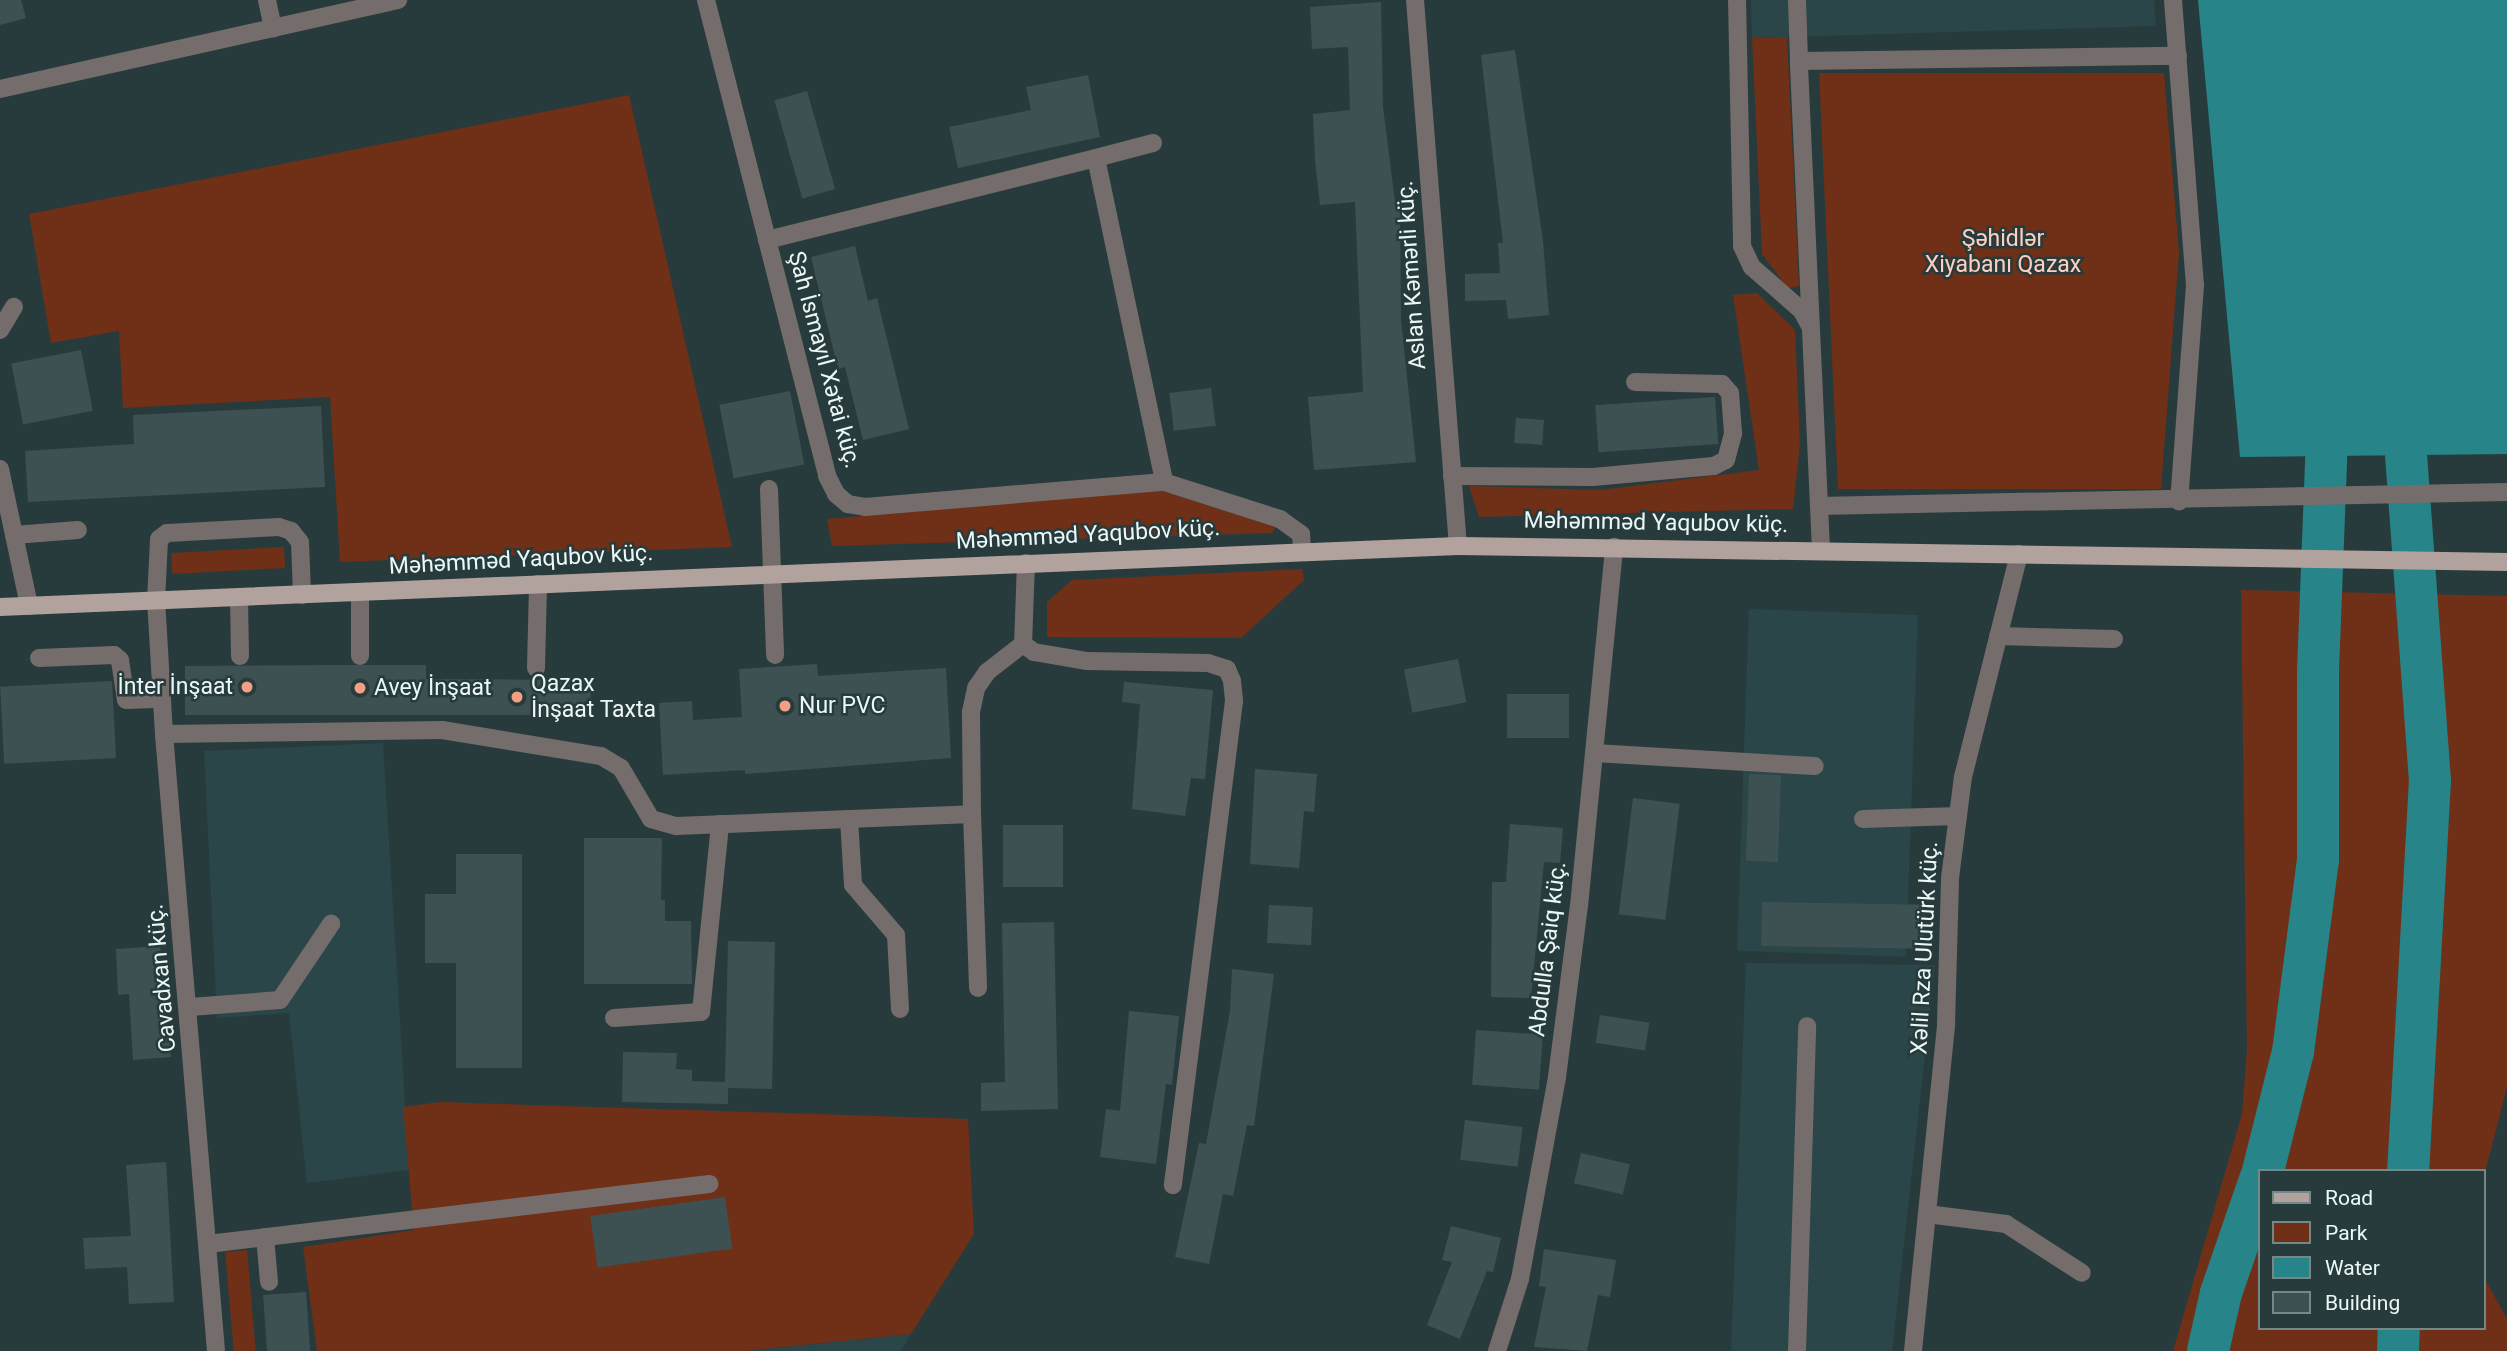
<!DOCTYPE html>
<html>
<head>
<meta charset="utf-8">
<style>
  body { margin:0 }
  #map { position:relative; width:2507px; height:1351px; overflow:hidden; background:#283b3c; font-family:Roboto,sans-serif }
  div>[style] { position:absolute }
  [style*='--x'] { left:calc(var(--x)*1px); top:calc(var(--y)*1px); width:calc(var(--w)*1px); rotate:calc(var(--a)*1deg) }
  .built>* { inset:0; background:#2a4648; transform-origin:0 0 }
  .green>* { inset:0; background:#702f17; transform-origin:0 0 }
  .water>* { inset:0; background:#278489 }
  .river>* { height:42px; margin:-21px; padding:0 21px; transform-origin:21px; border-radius:21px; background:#278489 }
  .building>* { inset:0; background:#3e5152; transform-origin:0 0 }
  .minor>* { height:18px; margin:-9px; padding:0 9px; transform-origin:9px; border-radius:9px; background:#756d6b }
  .major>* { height:18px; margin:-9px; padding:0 9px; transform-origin:9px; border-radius:9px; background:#b2a29d }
  .dots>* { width:19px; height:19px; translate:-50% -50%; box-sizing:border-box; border:4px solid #283b3c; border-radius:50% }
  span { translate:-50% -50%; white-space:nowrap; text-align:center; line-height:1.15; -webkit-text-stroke:5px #283b3c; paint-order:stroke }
  .park-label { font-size:23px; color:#fcd0c1 }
  .street-label { font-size:23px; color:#ecf8f8 }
  .poi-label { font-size:23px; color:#ecf8f8 }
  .left { translate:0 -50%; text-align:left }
  .right { translate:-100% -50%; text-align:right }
  .legend { position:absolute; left:2258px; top:1169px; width:228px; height:161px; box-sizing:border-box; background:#283b3c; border:2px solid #768787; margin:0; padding:9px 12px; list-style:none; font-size:21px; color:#ecf8f8 }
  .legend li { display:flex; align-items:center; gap:14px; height:35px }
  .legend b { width:35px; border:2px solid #768787 }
</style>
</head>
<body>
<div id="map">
  <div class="built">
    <div style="clip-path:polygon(1751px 0,2154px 0,2156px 26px,1752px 38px)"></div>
    <div style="left:1749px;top:609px;width:169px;height:342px;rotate:2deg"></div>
    <div style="clip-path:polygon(383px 743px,409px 1170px,307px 1183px,289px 1013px,217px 1018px,204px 751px)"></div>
    <div style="clip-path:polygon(1746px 963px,1935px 965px,1892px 1351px,1731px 1351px)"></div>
    <div style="clip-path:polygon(911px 1334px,901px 1351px,746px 1351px)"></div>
  </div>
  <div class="green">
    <div style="clip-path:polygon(1787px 37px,1799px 286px,1788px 288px,1762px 254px,1752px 38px)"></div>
    <div style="clip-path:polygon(1819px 73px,2164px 73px,2179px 252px,2161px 489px,1838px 489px)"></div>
    <div style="clip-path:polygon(629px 95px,732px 547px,340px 562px,330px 397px,123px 408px,119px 331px,51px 343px,29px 214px)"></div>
    <div style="clip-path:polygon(1757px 293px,1795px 330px,1800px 444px,1793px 509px,1479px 517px,1469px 486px,1600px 490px,1759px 470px,1733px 295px)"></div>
    <div style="clip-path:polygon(1159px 490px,1275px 527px,1272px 533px,832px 546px,827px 519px)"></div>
    <div style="left:284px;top:547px;width:21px;height:113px;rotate:87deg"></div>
    <div style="clip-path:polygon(1302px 569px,1304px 580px,1241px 638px,1047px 637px,1047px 602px,1072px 580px)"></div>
    <div style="clip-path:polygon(2241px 590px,2507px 596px,2507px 1087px,2484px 1176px,2484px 1171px,2260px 1171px,2260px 1328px,2484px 1328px,2484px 1277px,2507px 1319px,2507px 1351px,2173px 1351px,2242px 1114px,2247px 1048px)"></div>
    <div style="clip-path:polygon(440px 1102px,968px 1119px,974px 1234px,911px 1334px,746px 1351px,317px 1351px,303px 1247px,414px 1230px,403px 1107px)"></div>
    <div style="left:247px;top:1250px;width:101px;height:22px;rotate:85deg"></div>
  </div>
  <div class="water">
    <div style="clip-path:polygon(2198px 0,2507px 0,2507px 454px,2240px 457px)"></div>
  </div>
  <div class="river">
    <div style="--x:2402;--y:400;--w:381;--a:85.8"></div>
    <div style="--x:2430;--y:780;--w:392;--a:93.2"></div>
    <div style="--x:2263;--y:1171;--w:123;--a:-75.9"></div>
    <div style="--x:2293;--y:1052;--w:194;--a:-82.6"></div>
    <div style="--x:2318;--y:860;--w:189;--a:-90"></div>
    <div style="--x:2318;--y:671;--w:213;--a:-87.8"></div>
    <div style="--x:2208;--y:1351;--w:59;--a:-77.4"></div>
    <div style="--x:2221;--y:1293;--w:120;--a:-71"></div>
    <div style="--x:2398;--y:1351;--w:23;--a:-88"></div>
  </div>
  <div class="building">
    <div style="clip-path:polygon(0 0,21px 0,26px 18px,0 25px)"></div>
    <div style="clip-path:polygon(1381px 2px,1383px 107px,1396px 210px,1400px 209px,1401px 320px,1416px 462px,1314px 470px,1308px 397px,1363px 392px,1355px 202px,1320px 205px,1315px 160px,1313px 114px,1350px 110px,1348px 47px,1312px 49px,1310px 7px)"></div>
    <div style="clip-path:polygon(1515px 50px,1543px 241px,1549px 315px,1508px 319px,1506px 300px,1465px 301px,1465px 274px,1500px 273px,1498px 243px,1503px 243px,1481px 55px)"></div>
    <div style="clip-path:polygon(1088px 75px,1100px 137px,958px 168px,949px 127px,1031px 110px,1026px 87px)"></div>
    <div style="left:807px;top:91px;width:102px;height:34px;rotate:74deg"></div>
    <div style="clip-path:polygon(855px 246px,868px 301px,877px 298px,909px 429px,863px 440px,845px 367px,838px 369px,811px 257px)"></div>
    <div style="left:81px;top:350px;width:62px;height:71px;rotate:79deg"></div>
    <div style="left:1211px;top:388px;width:38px;height:42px;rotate:83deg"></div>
    <div style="left:790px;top:391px;width:75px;height:72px;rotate:79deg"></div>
    <div style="left:1715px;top:397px;width:47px;height:120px;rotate:86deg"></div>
    <div style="clip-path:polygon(321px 406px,325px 487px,28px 502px,25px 451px,134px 444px,133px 415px)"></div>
    <div style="left:1516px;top:418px;width:28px;height:25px;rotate:4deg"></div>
    <div style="left:1458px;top:659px;width:44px;height:55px;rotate:79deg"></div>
    <div style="clip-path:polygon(817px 664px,818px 676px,946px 668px,951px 758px,745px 774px,745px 770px,663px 775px,659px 703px,692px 701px,693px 720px,742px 717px,739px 669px)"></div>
    <div style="clip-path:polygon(354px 665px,426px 665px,426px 679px,591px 680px,590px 715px,185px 715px,185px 666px)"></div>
    <div style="left:112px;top:681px;width:77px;height:112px;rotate:87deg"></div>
    <div style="clip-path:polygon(1124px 682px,1213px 690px,1205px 779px,1191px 778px,1185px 816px,1132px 809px,1140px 704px,1122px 702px)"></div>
    <div style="left:1569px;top:694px;width:44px;height:62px;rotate:90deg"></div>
    <div style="clip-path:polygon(1255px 769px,1317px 774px,1314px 812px,1304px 811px,1299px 868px,1250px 864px)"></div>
    <div style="left:1749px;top:774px;width:32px;height:87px;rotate:2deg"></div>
    <div style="left:1633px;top:798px;width:47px;height:117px;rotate:7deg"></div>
    <div style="clip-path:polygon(1510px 824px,1563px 828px,1560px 863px,1544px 862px,1531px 998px,1491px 997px,1492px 882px,1506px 882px)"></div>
    <div style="left:1003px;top:825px;width:60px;height:62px"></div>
    <div style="clip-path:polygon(584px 838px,662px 838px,661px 900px,665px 900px,665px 921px,691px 921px,692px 984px,584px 984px)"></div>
    <div style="clip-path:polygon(456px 854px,522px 854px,522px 1068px,456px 1068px,456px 963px,425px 963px,425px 894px,456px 894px)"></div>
    <div style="left:1762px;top:902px;width:163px;height:44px;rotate:1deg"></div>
    <div style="left:1269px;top:905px;width:44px;height:38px;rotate:3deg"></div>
    <div style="clip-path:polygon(1054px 922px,1058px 1109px,981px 1111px,981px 1083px,1005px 1082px,1002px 923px)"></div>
    <div style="clip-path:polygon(728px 941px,775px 942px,772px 1089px,728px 1088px,728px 1104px,622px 1102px,623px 1052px,677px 1053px,676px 1069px,692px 1070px,692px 1081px,725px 1082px)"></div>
    <div style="clip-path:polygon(160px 946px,171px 1057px,133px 1060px,129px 994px,118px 995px,116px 949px)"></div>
    <div style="clip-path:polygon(1232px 969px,1274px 974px,1254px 1126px,1247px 1125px,1233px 1196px,1223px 1194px,1209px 1264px,1175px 1257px,1199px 1143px,1206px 1144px,1230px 1011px)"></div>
    <div style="clip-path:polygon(1129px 1011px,1179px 1016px,1172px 1085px,1166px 1084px,1156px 1164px,1100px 1157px,1106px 1109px,1120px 1111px)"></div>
    <div style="left:1600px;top:1015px;width:50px;height:28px;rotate:9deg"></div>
    <div style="left:1476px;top:1030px;width:67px;height:55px;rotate:4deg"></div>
    <div style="left:1465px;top:1120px;width:58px;height:40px;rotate:7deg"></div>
    <div style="left:1581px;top:1153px;width:50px;height:31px;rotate:13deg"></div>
    <div style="clip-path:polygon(166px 1162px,174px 1302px,129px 1304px,127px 1267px,85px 1269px,83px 1238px,131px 1236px,126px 1165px)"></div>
    <div style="left:725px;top:1197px;width:52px;height:136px;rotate:82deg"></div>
    <div style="clip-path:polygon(1451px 1226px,1501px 1238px,1493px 1272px,1487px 1271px,1460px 1339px,1427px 1325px,1452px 1262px,1442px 1260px)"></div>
    <div style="clip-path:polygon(1544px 1249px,1616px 1260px,1610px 1297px,1598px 1295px,1587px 1351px,1534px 1347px,1546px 1287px,1539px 1286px)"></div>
    <div style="left:306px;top:1292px;width:59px;height:43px;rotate:86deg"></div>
  </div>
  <div class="minor">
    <div style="--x:267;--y:0;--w:29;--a:78"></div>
    <div style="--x:706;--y:0;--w:491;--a:75.7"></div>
    <div style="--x:827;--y:476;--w:20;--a:63"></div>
    <div style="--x:836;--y:494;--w:16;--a:40"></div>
    <div style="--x:848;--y:504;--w:17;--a:10"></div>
    <div style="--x:865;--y:507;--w:300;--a:-4.8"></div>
    <div style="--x:1164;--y:482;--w:122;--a:17.7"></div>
    <div style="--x:1280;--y:519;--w:26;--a:36"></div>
    <div style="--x:1301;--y:534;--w:16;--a:86"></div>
    <div style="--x:1415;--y:0;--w:548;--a:85.5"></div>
    <div style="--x:1737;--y:0;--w:246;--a:88.8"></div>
    <div style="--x:1742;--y:246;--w:23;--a:65"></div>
    <div style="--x:1752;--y:267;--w:67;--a:41.3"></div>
    <div style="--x:1802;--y:311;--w:17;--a:62"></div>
    <div style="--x:1797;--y:0;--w:61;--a:88.1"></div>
    <div style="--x:2173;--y:0;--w:286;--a:85.6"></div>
    <div style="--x:2195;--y:285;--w:217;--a:94.2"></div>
    <div style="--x:0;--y:89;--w:408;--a:-12.6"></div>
    <div style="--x:1096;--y:158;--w:59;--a:-14.7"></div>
    <div style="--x:767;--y:240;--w:339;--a:-14"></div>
    <div style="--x:1096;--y:158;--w:331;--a:78.1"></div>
    <div style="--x:0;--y:330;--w:27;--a:-59"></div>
    <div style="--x:0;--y:469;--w:140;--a:78"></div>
    <div style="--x:1452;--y:476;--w:141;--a:0.4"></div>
    <div style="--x:1593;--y:477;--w:121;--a:-5.2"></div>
    <div style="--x:1714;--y:466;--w:13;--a:-27"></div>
    <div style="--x:1726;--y:460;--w:28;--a:-75"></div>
    <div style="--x:1733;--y:433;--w:40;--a:-94.3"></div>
    <div style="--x:1730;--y:393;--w:12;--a:-132"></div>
    <div style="--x:1722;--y:384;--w:87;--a:-178.7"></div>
    <div style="--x:769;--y:489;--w:166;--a:87.9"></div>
    <div style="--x:1819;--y:506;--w:688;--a:-1.17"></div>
    <div style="--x:14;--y:535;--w:64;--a:-4.5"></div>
    <div style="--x:1821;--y:550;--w:489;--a:-92.6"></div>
    <div style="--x:1799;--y:61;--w:379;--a:-0.8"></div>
    <div style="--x:1026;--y:563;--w:81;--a:92.1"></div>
    <div style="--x:1023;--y:644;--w:14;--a:36"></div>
    <div style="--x:1034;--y:652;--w:54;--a:9.6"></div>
    <div style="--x:1087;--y:661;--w:121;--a:0.9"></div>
    <div style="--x:1208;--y:663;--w:20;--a:18"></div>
    <div style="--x:1227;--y:669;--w:13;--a:67"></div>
    <div style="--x:1232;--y:681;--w:20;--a:84"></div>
    <div style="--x:1234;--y:701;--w:488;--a:97.2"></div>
    <div style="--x:239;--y:598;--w:58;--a:89"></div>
    <div style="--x:1998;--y:636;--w:116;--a:1.5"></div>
    <div style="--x:360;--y:656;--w:64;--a:-90"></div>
    <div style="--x:39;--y:658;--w:75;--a:-2.3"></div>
    <div style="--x:114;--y:655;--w:8;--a:40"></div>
    <div style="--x:120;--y:660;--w:40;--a:81.5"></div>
    <div style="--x:126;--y:700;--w:36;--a:-2"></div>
    <div style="--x:536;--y:668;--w:84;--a:-88.6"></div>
    <div style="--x:164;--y:734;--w:278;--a:-0.8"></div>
    <div style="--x:442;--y:730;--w:161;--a:9.3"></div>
    <div style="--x:601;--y:756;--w:23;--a:31"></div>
    <div style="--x:621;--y:768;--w:59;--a:59.5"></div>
    <div style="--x:651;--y:819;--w:26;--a:16"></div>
    <div style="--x:676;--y:826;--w:296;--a:-2.3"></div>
    <div style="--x:972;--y:814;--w:102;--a:-90.6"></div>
    <div style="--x:971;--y:712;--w:25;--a:-78"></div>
    <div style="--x:976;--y:688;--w:19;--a:-55"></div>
    <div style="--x:987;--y:672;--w:46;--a:-37.9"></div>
    <div style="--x:1594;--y:753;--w:221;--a:3.4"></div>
    <div style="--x:972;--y:814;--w:174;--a:88"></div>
    <div style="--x:849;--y:819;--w:66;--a:86.5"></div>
    <div style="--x:853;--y:885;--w:66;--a:49.3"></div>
    <div style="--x:896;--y:935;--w:74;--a:86.9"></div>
    <div style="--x:1863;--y:819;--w:95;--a:-1.8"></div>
    <div style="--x:190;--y:1007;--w:90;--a:-4.4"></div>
    <div style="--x:280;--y:1000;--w:92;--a:-56.1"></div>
    <div style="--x:614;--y:1018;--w:87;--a:-3.9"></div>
    <div style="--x:701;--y:1012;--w:189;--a:-84.2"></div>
    <div style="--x:1927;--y:1214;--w:80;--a:7.2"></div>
    <div style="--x:2006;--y:1224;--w:90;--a:32.8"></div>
    <div style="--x:265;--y:1237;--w:45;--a:84.9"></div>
    <div style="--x:208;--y:1244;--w:505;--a:-6.83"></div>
    <div style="--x:216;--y:1351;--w:619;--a:-94.82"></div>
    <div style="--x:164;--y:734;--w:133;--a:-93.4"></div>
    <div style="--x:156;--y:601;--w:62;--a:-87.2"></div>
    <div style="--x:159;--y:539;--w:10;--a:-37"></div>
    <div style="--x:167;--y:533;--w:112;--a:-3.1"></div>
    <div style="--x:279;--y:527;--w:13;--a:18"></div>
    <div style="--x:291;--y:531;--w:14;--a:51"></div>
    <div style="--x:300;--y:542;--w:53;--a:87.8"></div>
    <div style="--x:1497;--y:1351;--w:76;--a:-72.3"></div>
    <div style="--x:1520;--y:1279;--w:205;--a:-79.6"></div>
    <div style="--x:1557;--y:1077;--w:172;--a:-82.7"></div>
    <div style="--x:1579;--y:906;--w:361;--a:-84.4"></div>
    <div style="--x:1797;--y:1351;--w:325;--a:-88.2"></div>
    <div style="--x:1913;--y:1351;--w:329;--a:-84.2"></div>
    <div style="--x:1946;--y:1024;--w:146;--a:-88.4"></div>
    <div style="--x:1950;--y:878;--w:102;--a:-82.7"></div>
    <div style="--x:1963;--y:777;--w:230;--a:-75.9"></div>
  </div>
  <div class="major">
    <div style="--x:0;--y:607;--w:1459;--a:-2.4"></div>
    <div style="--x:1458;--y:546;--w:1049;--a:0.87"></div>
  </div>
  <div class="dots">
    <div style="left:247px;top:687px;background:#f39f83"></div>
    <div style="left:360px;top:688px;background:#f39f83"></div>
    <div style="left:517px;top:697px;background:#f39f83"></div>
    <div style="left:785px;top:706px;background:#f39f83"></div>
  </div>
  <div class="park-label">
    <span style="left:2003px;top:252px">Şəhidlər<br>Xiyabanı Qazax</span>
  </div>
  <div class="street-label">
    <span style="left:1412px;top:275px;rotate:-94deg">Aslan Kəmərli küç.</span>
    <span style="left:824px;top:360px;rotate:75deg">Şah İsmayıl Xətai küç.</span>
    <span style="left:1656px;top:523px;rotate:1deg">Məhəmməd Yaqubov küç.</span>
    <span style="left:1088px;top:535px;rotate:-3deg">Məhəmməd Yaqubov küç.</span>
    <span style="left:521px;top:560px;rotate:-3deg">Məhəmməd Yaqubov küç.</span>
    <span style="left:1925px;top:948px;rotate:-87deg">Xəlil Rza Ulutürk küç.</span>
    <span style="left:1548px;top:949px;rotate:-83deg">Abdulla Şaiq küç.</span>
    <span style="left:162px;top:978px;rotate:-95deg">Cavadxan küç.</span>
  </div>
  <div class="poi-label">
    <span class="left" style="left:531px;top:697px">Qazax<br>İnşaat Taxta</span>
    <span class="right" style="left:233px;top:687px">İnter İnşaat</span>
    <span class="left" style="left:374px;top:688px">Avey İnşaat</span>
    <span class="left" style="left:799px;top:706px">Nur PVC</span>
  </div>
  <ul class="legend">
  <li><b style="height:9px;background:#b2a29d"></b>Road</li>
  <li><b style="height:19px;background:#702f17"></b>Park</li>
  <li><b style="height:19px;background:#278489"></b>Water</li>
  <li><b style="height:19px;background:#3e5152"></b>Building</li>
  </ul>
</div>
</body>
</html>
